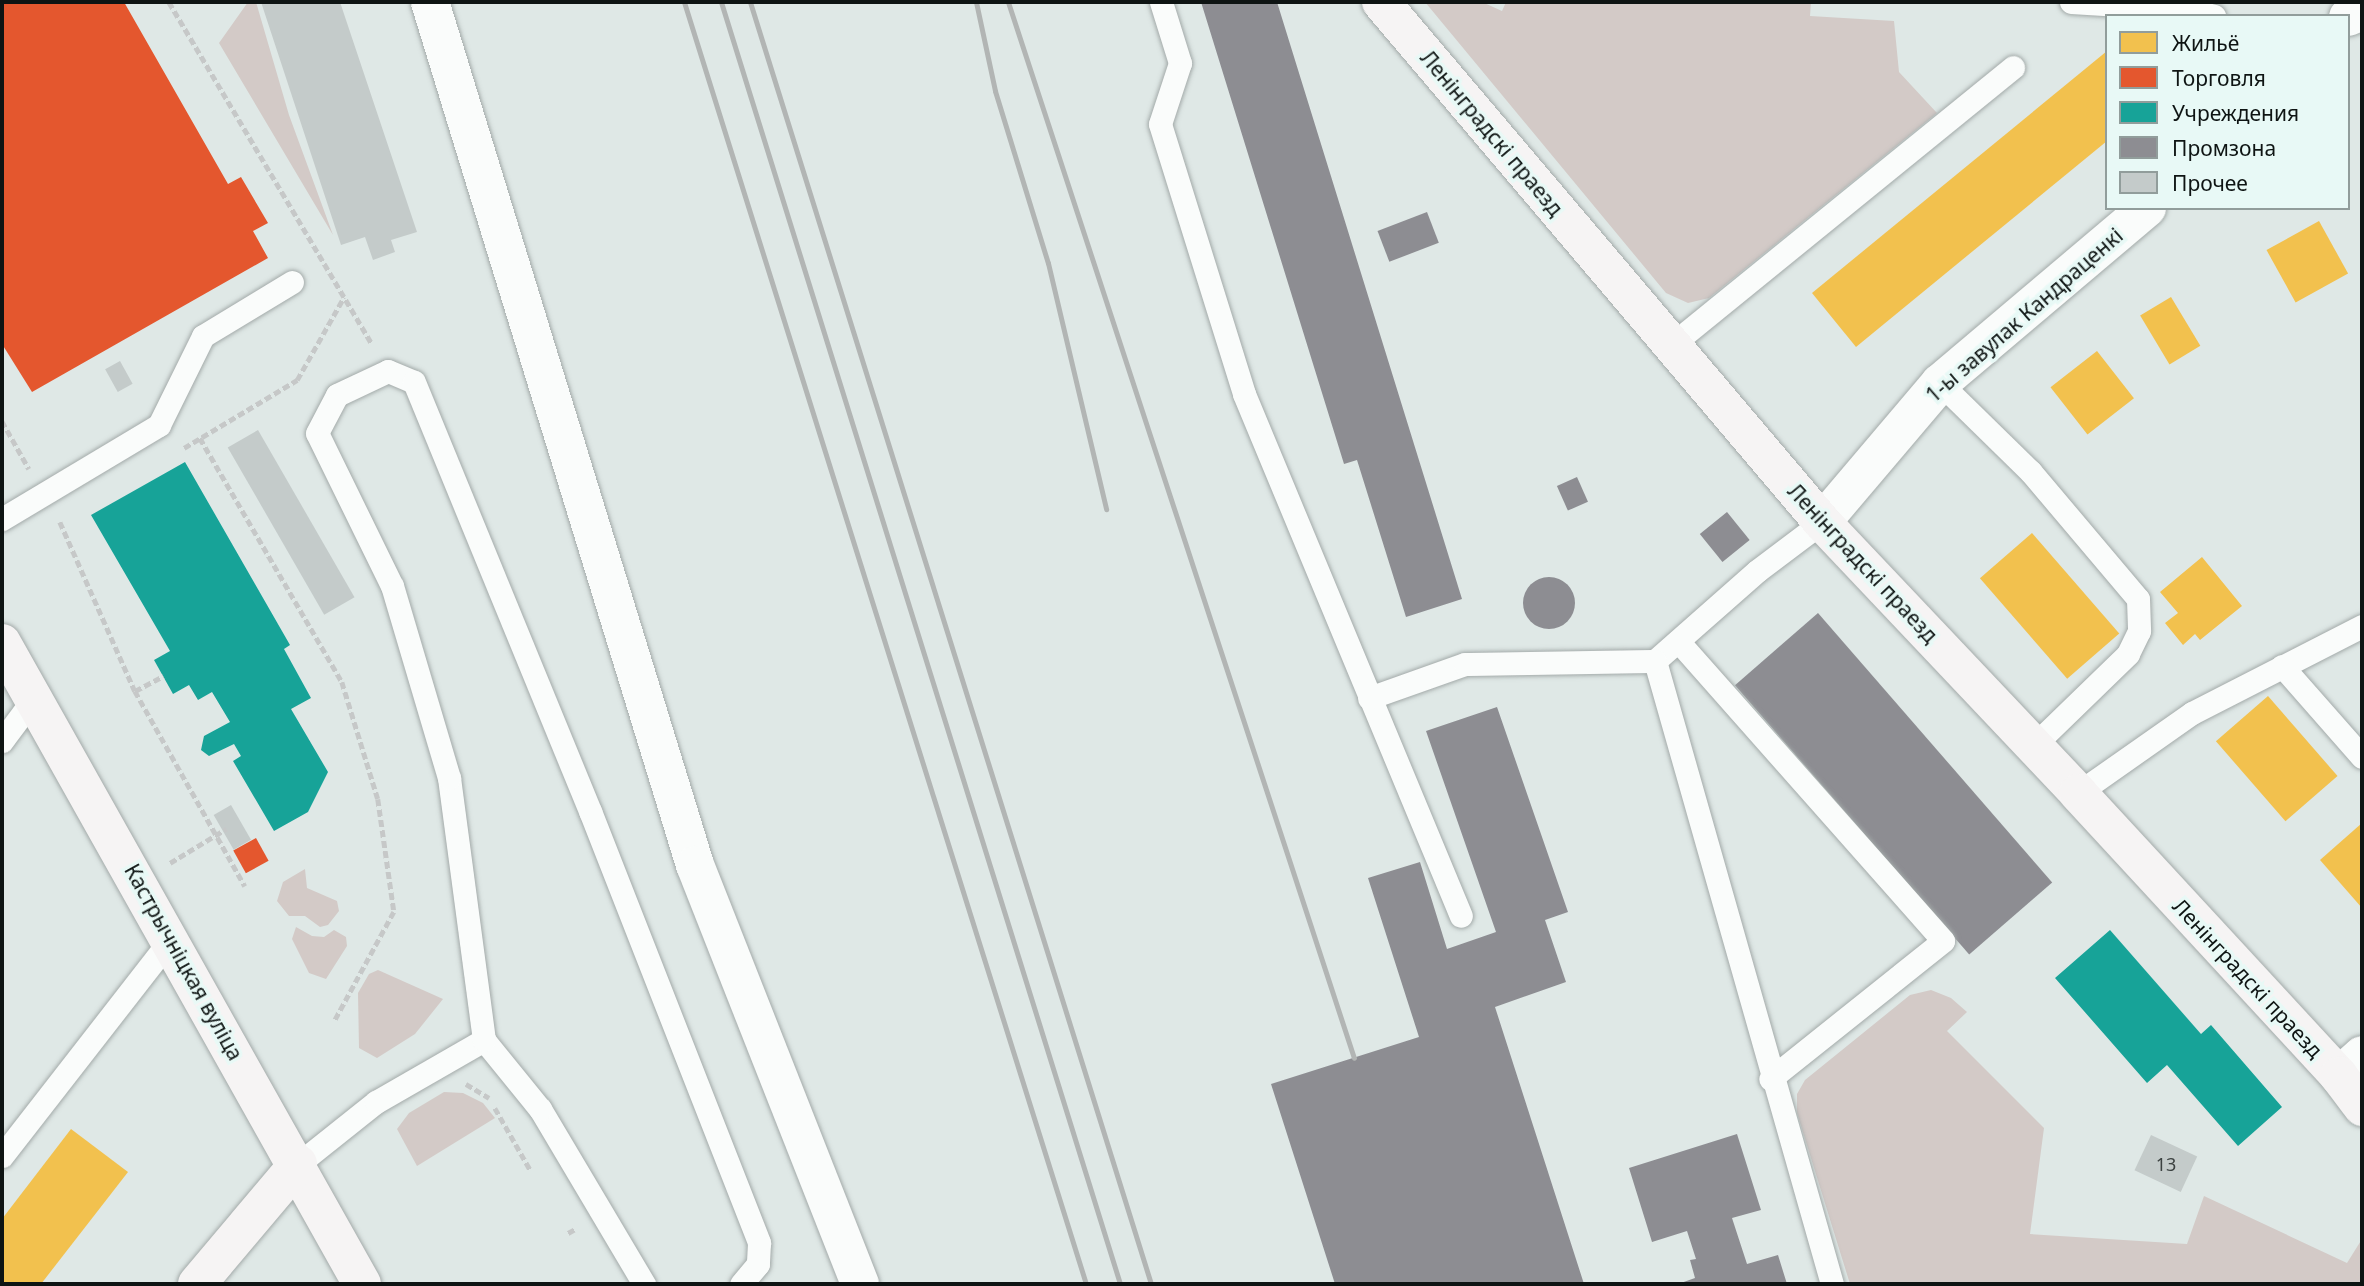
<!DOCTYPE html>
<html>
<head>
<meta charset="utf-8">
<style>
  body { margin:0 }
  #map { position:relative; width:2364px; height:1286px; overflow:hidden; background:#dfe8e6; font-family:"Noto Sans",sans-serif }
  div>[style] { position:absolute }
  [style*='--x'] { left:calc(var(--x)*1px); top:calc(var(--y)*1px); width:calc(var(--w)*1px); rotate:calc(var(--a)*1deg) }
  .green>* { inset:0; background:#d3cac7 }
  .homes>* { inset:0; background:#f2c14e; transform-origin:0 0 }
  .shops>* { inset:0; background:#e4572e; transform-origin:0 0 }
  .public>* { inset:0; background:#17a398 }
  .industry>* { inset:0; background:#8d8d92; transform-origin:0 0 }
  .round { border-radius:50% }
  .building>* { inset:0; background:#c4cbca; transform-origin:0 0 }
  .path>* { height:4.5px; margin-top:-2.25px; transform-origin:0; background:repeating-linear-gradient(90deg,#c6c8c8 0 7px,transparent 0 10.5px) }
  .roads { filter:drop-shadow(0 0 2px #a3aaa9) drop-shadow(0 0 2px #a3aaa9) }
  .lane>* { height:23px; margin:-11.5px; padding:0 11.5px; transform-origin:11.5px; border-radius:11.5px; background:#fafcfb }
  .street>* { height:38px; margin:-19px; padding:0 19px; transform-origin:19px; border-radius:19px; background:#fafcfb }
  .secondary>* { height:38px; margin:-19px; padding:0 19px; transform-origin:19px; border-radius:19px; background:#f6f4f4 }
  .rail>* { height:5px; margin:-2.5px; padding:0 2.5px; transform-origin:2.5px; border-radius:2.5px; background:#b2b5b4 }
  span { translate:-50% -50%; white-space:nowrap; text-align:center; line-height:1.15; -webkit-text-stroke:7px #e8f9f6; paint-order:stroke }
  .number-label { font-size:18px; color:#3c4241 }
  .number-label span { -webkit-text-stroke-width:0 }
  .street-label { font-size:21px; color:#0e1413 }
  .frame { position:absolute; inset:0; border:4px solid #0e1413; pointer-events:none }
  .legend { position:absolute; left:2105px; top:14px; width:245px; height:196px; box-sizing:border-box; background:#e8f9f6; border:2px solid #919d9b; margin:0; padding:9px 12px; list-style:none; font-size:21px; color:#0e1413 }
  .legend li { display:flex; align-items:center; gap:14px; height:35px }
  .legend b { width:35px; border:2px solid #919d9b }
</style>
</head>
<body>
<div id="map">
  <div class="green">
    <div style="clip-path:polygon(248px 2px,256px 2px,289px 115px,333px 235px,219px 43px)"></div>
    <div style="clip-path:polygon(1425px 2px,1482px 2px,1502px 11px,1506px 2px,1811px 2px,1810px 16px,1894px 21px,1899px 72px,1937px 113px,1709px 298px,1688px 303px,1666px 293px)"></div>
    <div style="clip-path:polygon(305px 869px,307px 888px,337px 901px,339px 911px,328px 925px,320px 927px,305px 916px,289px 916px,277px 901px,283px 882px)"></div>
    <div style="clip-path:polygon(296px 927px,312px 936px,324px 937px,334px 930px,346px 937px,347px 946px,326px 979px,309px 973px,292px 939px)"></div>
    <div style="clip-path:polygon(378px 970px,443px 999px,415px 1034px,377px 1058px,359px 1048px,358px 993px,369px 974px)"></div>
    <div style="clip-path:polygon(1931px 990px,1951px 998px,1967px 1012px,1947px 1031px,2044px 1128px,2030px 1234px,2187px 1244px,2204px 1196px,2347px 1263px,2362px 1239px,2362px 1284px,1850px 1284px,1797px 1113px,1797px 1094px,1805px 1080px,1910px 995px)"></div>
    <div style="clip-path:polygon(444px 1092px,463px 1093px,483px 1103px,495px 1118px,417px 1166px,397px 1129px,409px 1113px)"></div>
  </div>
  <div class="homes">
    <div style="clip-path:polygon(2107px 51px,2107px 141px,1856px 347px,1812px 293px)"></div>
    <div style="left:2319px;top:221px;width:60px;height:60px;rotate:61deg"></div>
    <div style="left:2171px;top:297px;width:57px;height:36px;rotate:59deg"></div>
    <div style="left:2097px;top:351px;width:60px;height:59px;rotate:52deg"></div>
    <div style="left:2032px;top:533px;width:133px;height:69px;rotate:49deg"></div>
    <div style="clip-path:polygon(2202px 557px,2242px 606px,2200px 640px,2195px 634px,2183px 645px,2165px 623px,2178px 613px,2160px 592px)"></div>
    <div style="left:2268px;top:696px;width:106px;height:69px;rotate:49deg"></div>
    <div style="clip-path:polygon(2362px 823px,2362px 908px,2320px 860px)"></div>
    <div style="clip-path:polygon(71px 1129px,128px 1172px,41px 1284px,2px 1284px,2px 1219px)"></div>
  </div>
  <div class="shops">
    <div style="clip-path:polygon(2px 2px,124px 2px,228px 184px,241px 177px,268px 223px,253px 231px,268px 258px,32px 392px,2px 344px)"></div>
    <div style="left:256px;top:838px;width:26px;height:26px;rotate:61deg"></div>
  </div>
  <div class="public">
    <div style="clip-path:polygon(185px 462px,290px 645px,284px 649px,311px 698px,291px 709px,328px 772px,308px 812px,274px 831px,233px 761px,241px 756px,234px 744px,209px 756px,201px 750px,204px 736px,230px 722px,212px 692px,198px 700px,189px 685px,173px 694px,154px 660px,170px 651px,91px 515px)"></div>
    <div style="clip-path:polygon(2110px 930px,2201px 1034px,2211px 1025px,2282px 1107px,2238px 1146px,2167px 1065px,2147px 1083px,2055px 978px)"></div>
  </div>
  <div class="industry">
    <div style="clip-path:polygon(1201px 2px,1277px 2px,1462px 599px,1406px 617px,1357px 460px,1344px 464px)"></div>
    <div style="left:1427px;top:212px;width:33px;height:53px;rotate:69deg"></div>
    <div style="left:1577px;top:477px;width:27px;height:22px;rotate:66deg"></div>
    <div style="left:1727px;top:512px;width:36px;height:35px;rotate:51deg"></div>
    <div class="round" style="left:1523px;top:577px;width:52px;height:52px"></div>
    <div style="left:1818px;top:613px;width:357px;height:110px;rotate:49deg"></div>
    <div style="clip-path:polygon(1497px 707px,1568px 912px,1545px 920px,1566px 982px,1495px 1007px,1584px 1284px,1335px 1284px,1271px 1084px,1419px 1037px,1368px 878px,1420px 862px,1447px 949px,1496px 932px,1426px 731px)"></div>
    <div style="clip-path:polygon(1737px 1134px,1761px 1210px,1732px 1218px,1747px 1264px,1778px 1255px,1787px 1284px,1678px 1284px,1695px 1278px,1690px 1260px,1696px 1259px,1687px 1231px,1652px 1242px,1629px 1168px)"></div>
  </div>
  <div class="building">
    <div style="clip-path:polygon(261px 2px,340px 2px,417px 232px,391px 240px,395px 252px,373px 260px,365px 237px,341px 245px)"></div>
    <div style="left:120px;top:361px;width:26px;height:17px;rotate:61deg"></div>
    <div style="left:258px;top:430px;width:193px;height:35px;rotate:60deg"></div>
    <div style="left:231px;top:805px;width:40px;height:20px;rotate:60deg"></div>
    <div style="left:2151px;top:1135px;width:51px;height:39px;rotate:25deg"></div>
  </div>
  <div class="path">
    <div style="--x:169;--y:2;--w:398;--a:59.3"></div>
    <div style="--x:2;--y:421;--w:55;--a:60.6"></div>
    <div style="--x:200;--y:438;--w:282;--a:59.8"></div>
    <div style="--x:342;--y:682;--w:122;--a:72.9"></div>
    <div style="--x:378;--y:799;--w:114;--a:81.9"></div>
    <div style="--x:394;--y:912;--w:125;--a:118.6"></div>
    <div style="--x:184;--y:448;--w:132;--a:-31"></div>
    <div style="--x:297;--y:380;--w:95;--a:-60.5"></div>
    <div style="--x:60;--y:522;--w:185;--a:66.1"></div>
    <div style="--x:135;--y:691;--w:224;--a:60.6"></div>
    <div style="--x:135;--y:691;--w:32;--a:-28"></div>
    <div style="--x:170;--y:863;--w:66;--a:-31.3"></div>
    <div style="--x:466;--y:1084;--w:27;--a:31"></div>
    <div style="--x:495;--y:1108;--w:73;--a:60.3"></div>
    <div style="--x:568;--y:1233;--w:10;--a:-29"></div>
  </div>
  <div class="roads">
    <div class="lane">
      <div style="--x:1161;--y:2;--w:64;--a:72.7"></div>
      <div style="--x:1180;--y:63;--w:64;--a:108.2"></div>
      <div style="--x:1160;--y:124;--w:283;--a:72.7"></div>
      <div style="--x:1244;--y:394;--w:565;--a:67.43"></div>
      <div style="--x:2071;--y:2;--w:115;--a:3.5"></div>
      <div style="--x:2186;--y:9;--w:29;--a:14"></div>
      <div style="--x:1670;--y:346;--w:442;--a:-39.1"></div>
      <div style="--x:1940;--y:383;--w:126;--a:44.4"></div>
      <div style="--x:2030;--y:471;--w:167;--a:49.8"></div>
      <div style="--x:2138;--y:599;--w:32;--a:88"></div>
      <div style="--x:2139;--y:631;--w:25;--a:116"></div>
      <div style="--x:2128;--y:654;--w:131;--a:135.9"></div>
      <div style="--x:2;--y:519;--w:183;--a:-30.9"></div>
      <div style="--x:159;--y:425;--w:99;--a:-63.7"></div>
      <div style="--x:203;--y:336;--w:104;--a:-31.2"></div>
      <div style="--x:1822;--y:522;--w:81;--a:143"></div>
      <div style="--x:1757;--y:571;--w:136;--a:138.6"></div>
      <div style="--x:1655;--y:661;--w:648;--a:74.14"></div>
      <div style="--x:1678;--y:641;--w:400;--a:48.5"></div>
      <div style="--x:1943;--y:941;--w:221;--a:141.4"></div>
      <div style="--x:2282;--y:666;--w:121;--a:48.7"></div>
      <div style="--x:1369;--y:698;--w:102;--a:-19.5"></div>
      <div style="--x:1465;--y:664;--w:190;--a:-0.9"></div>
      <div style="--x:2;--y:741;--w:54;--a:-53.3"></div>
      <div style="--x:2078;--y:793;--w:139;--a:-35.1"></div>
      <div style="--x:2192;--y:713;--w:191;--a:-27.1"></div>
      <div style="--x:2;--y:1156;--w:275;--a:-52.1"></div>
      <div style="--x:298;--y:1164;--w:100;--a:-38.5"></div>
      <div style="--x:376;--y:1102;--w:125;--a:-29.9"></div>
      <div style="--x:644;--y:1284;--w:204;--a:-120.7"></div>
      <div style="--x:540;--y:1109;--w:89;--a:-129.1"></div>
      <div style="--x:484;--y:1040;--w:264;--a:-97.6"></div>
      <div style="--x:449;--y:778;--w:200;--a:-106.5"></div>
      <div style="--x:392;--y:586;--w:170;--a:-116.1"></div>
      <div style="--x:317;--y:433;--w:43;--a:-62.2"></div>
      <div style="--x:337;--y:395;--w:56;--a:-25.2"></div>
      <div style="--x:388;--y:371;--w:28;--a:23"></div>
      <div style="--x:414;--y:382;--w:464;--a:67.7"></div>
      <div style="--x:590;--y:811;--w:464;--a:68.6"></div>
      <div style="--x:759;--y:1243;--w:21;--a:93"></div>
      <div style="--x:758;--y:1264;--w:26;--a:130"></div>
    </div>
    <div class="street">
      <div style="--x:430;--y:2;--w:903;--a:72.93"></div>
      <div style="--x:695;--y:865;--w:450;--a:68.5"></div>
      <div style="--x:2348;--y:17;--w:15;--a:-23"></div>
      <div style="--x:1822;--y:522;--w:182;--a:-49.7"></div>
      <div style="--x:1940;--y:383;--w:271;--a:-40.2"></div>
      <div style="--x:2339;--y:1076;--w:31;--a:-42"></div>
    </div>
    <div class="secondary">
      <div style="--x:1381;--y:2;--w:682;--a:49.7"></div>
      <div style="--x:1822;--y:522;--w:373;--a:46.6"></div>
      <div style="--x:2078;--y:793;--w:385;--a:47.3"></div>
      <div style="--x:2339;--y:1076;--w:39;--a:53"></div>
      <div style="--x:2;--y:643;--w:735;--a:60.68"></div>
      <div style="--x:197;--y:1284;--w:157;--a:-49.9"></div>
    </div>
  </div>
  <div class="rail">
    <div style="--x:684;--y:2;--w:1344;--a:72.59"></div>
    <div style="--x:721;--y:2;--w:1343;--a:72.71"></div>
    <div style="--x:750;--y:2;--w:1343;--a:72.63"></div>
    <div style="--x:976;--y:2;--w:91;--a:77.9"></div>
    <div style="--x:995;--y:91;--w:180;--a:72.9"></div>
    <div style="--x:1048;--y:263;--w:253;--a:76.7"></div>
    <div style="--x:1008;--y:2;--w:1111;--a:71.86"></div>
  </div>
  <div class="number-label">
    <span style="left:2166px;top:1164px">13</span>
  </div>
  <div class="street-label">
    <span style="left:1492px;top:133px;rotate:50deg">Ленінградскі праезд</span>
    <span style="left:2024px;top:315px;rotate:-41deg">1-ы завулак Кандраценкі</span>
    <span style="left:1863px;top:563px;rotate:47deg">Ленінградскі праезд</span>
    <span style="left:184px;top:962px;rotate:61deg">Кастрычніцкая вуліца</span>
    <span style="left:2248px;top:978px;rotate:47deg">Ленінградскі праезд</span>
  </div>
  <div class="frame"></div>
  <ul class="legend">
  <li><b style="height:19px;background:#f2c14e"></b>Жильё</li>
  <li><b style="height:19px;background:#e4572e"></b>Торговля</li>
  <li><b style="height:19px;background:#17a398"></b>Учреждения</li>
  <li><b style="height:19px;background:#8d8d92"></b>Промзона</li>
  <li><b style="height:19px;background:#c4cbca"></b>Прочее</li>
  </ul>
</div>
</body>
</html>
